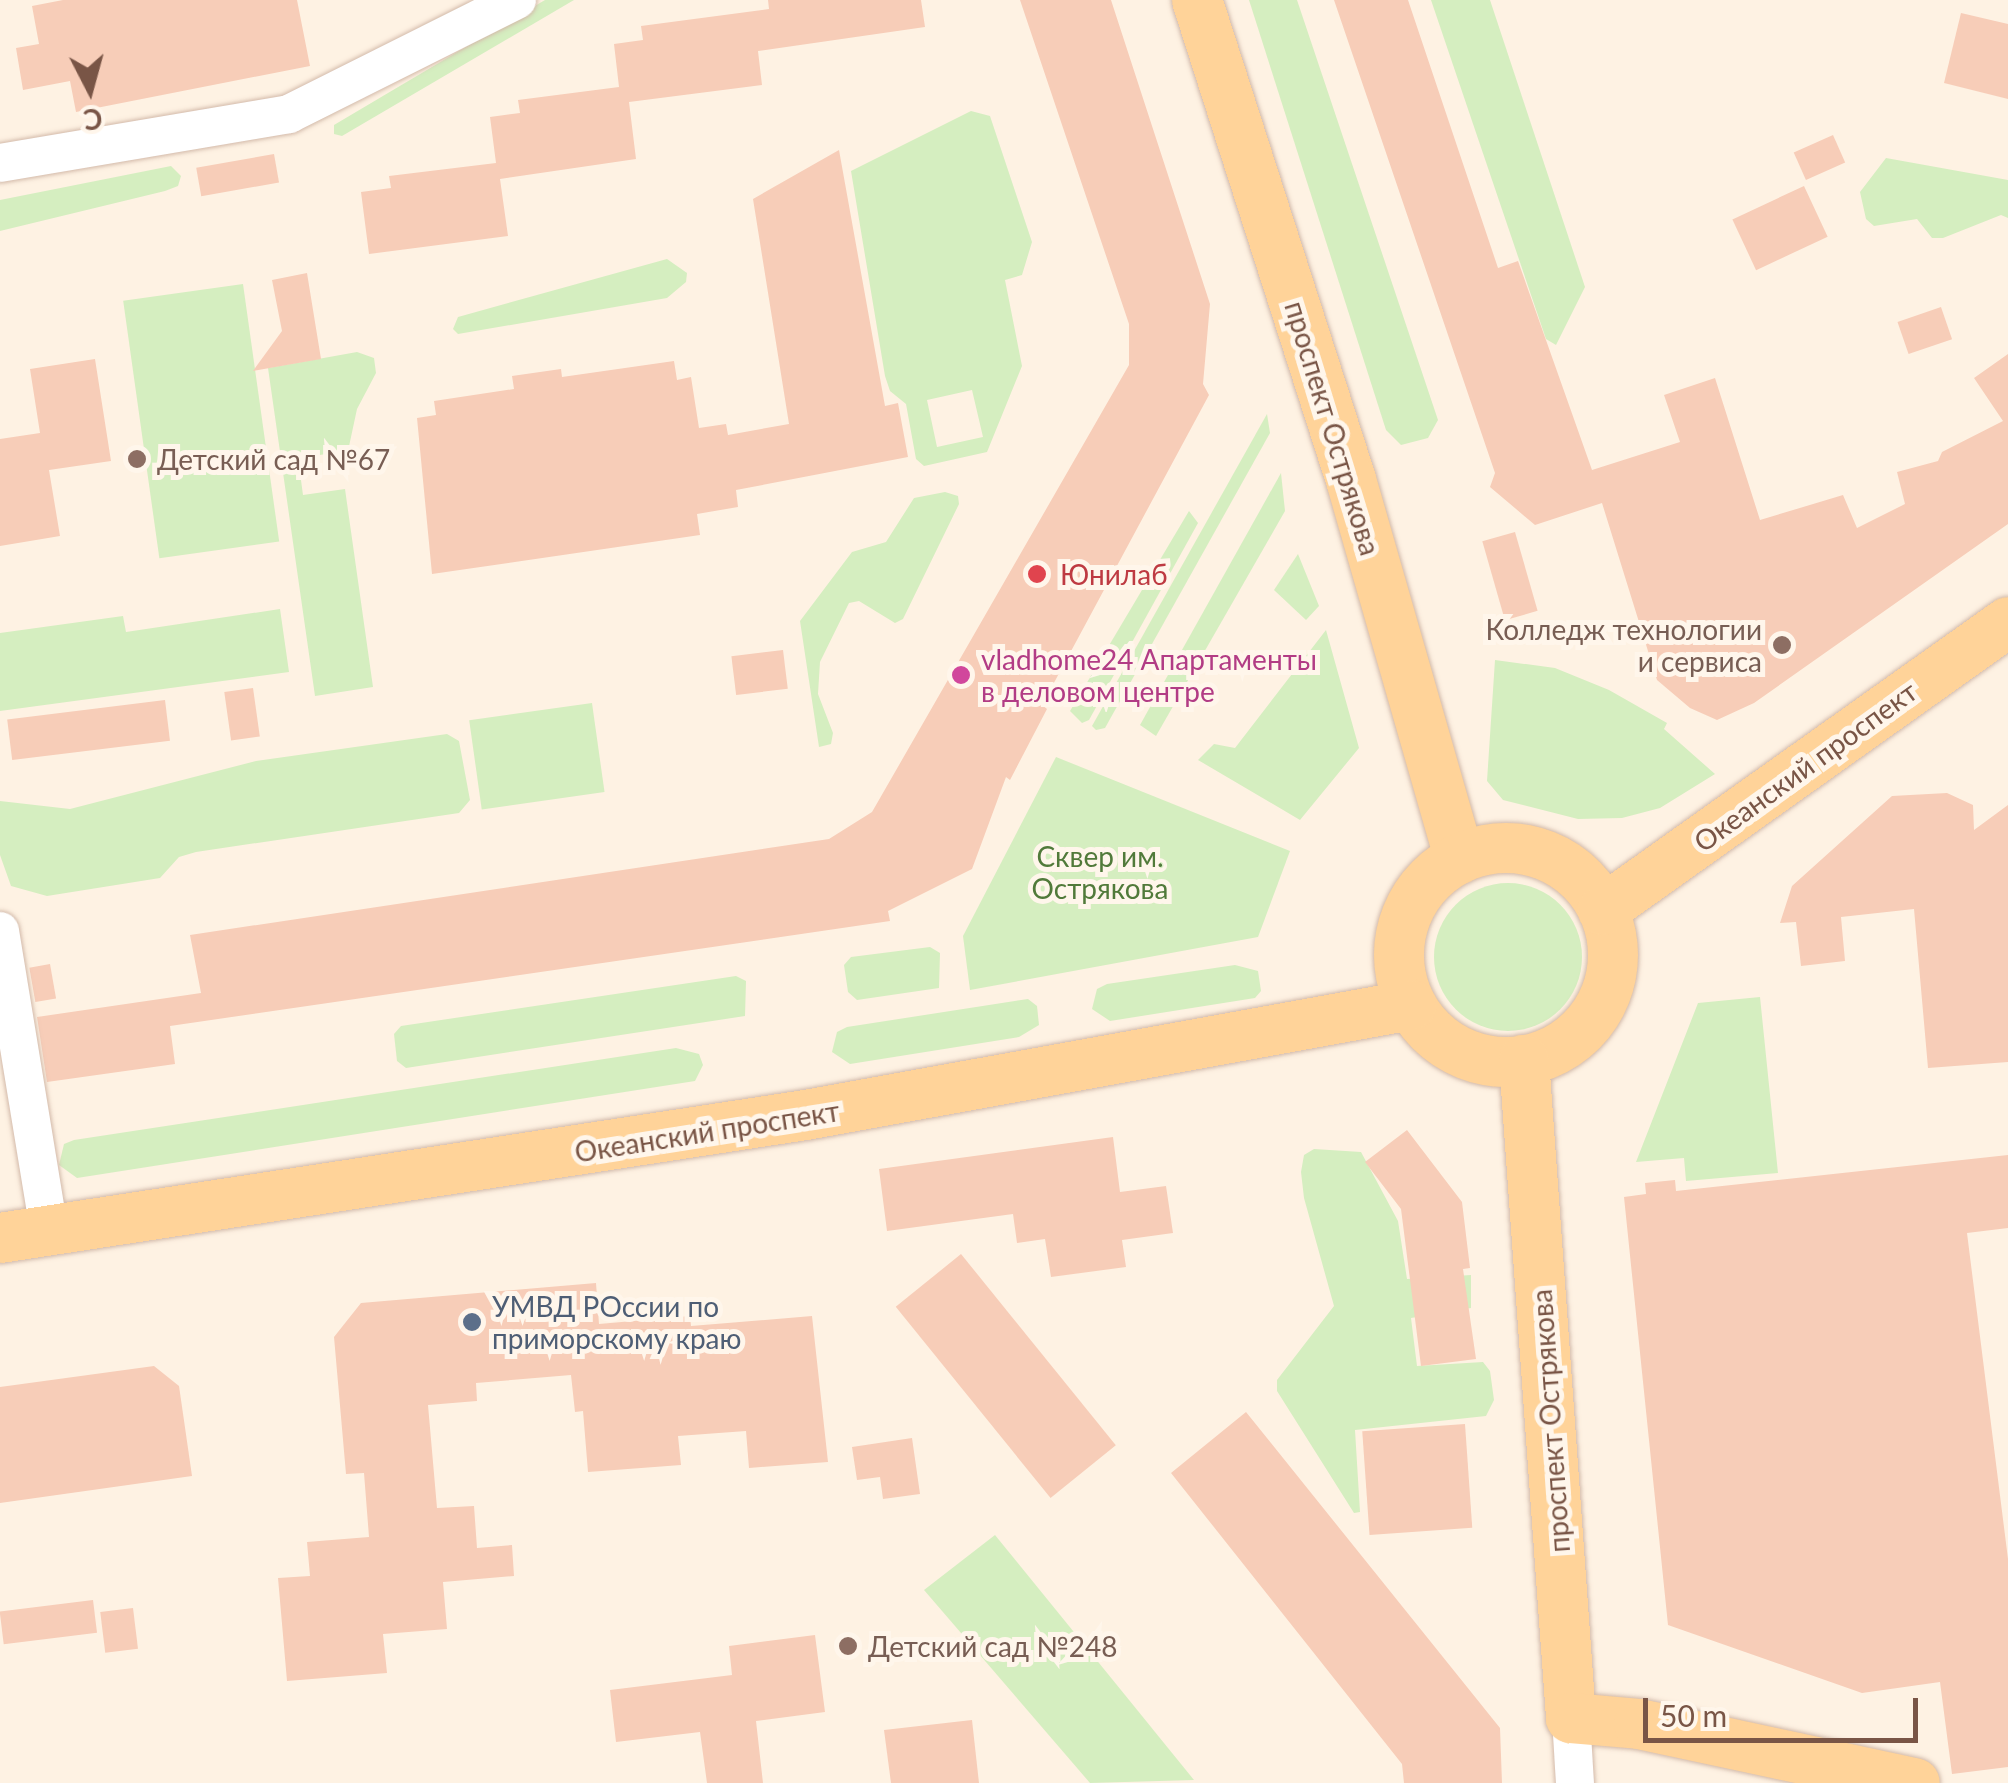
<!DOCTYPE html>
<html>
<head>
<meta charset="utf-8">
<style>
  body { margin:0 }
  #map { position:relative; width:2008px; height:1783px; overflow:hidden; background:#fef2e3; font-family:Lato,sans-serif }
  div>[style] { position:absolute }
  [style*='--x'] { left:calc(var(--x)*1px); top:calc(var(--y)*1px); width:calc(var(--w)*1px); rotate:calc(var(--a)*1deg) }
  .green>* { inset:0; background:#d5eec0; transform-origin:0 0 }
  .round { border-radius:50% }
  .building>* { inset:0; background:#f7cdb8; transform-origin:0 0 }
  .roads { filter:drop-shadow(0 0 2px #d3baaa) drop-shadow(0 0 2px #d3baaa) }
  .minor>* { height:38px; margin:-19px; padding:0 19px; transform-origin:19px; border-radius:19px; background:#fff }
  .major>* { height:50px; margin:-25px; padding:0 25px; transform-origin:25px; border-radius:25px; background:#ffd399 }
  .major>.ring { margin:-25px; padding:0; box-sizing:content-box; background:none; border:50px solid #ffd399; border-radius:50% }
  .dots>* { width:28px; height:28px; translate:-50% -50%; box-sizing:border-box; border:5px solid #fff6eb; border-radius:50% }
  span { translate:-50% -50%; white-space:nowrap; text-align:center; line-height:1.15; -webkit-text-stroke:10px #fff6eb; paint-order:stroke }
  .street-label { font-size:28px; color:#795546 }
  .education-label { font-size:28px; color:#785e54 }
  .left { translate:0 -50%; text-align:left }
  .right { translate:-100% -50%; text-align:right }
  .health-label { font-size:28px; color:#be3a42 }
  .hotel-label { font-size:28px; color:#b23c85 }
  .park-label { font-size:28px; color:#517a3a }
  .service-label { font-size:28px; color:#4e5e75 }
  .north { position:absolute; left:40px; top:40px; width:100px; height:100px; -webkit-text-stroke:8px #fff6eb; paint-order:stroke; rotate:174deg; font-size:28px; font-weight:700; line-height:40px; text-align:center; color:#795546 }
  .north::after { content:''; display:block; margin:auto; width:35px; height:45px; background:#795546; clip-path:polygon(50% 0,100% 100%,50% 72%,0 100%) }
  .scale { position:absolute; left:1643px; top:1698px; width:275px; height:45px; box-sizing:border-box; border:5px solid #795546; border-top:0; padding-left:12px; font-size:30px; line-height:35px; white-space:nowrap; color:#795546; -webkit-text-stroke:8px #fff6eb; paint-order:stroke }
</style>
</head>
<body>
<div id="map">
  <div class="green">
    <div style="clip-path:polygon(545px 0,574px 0,342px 136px,334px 134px,334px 125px)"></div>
    <div style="clip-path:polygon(1249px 0,1297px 0,1438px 420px,1428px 438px,1401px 445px,1386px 430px)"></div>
    <div style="clip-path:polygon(1431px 0,1490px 0,1585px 287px,1556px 345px,1546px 339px)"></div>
    <div style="clip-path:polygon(evenodd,971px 111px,990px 116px,1032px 242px,1022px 275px,1005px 280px,1022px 366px,987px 452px,924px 466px,916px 459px,906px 404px,890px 391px,885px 376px,851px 171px,971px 111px,972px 390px,983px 437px,937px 447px,927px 400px,972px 390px)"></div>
    <div style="clip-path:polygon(1886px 158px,2008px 180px,2008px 218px,2001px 215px,1943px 238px,1932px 238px,1917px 219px,1874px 226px,1866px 219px,1860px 192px)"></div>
    <div style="clip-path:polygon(171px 166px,181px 176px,178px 186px,165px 191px,0 231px,0 200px)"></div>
    <div style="clip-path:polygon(667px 259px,687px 273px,686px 282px,667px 298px,458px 334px,453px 329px,458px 317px)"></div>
    <div style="left:243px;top:284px;width:260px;height:121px;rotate:82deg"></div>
    <div style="clip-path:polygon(357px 352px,374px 358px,376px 373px,357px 409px,348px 451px,298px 458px,303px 495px,345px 489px,373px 687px,315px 696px,268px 368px)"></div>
    <div style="clip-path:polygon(1267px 414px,1270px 433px,1105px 728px,1096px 730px,1092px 726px)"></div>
    <div style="clip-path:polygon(1281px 473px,1285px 511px,1156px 736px,1140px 725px)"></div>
    <div style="clip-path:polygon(945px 492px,958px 496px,959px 504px,903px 619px,895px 623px,859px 601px,849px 603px,820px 662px,818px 694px,833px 733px,831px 744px,819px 747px,800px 621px,852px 552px,886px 542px,914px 498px)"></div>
    <div style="clip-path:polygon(1189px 511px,1198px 523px,1089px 720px,1082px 723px,1070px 711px)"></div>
    <div style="clip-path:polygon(1298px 554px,1319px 606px,1306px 620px,1274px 590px)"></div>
    <div style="clip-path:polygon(280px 609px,289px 672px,0 711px,0 633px,123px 616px,126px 632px)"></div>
    <div style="clip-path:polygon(1326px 630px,1359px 748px,1300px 820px,1198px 760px,1214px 744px,1235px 748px)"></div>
    <div style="clip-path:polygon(1495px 660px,1555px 668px,1609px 690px,1667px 723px,1664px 729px,1715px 774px,1660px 808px,1622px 818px,1578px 819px,1503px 800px,1487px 781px)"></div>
    <div style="left:592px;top:703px;width:90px;height:124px;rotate:82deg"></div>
    <div style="clip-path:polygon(447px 734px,459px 741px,470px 800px,459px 813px,196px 852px,179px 857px,160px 878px,47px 896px,11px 886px,0 855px,0 801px,70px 809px,256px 761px)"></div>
    <div style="clip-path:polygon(1056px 757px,1290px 851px,1258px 937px,970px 990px,963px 936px)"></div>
    <div class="round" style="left:1434px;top:883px;width:148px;height:148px"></div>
    <div style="clip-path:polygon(930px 947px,940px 953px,939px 988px,857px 1000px,848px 992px,844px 965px,851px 957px)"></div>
    <div style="clip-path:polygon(1235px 965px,1258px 971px,1261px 991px,1255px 998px,1110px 1021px,1092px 1009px,1097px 989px,1107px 984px)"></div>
    <div style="clip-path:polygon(736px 976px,746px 981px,745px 1016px,406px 1068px,397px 1061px,394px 1034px,401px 1026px)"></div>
    <div style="clip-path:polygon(1760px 997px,1778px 1173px,1686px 1181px,1684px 1158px,1636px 1162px,1698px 1003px)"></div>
    <div style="clip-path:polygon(1028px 999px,1037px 1006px,1039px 1025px,1019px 1037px,850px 1064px,832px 1052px,837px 1032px,847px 1027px)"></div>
    <div style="clip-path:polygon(676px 1048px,699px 1054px,703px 1065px,695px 1081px,77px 1178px,59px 1165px,64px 1144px,74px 1140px)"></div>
    <div style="clip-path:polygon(1314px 1149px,1361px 1152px,1398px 1221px,1407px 1279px,1471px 1275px,1471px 1308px,1411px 1318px,1417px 1366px,1483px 1362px,1490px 1371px,1494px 1400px,1486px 1416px,1355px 1430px,1360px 1512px,1354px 1513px,1277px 1391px,1277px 1380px,1334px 1306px,1304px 1198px,1301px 1172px,1304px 1155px)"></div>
    <div style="clip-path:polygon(995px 1535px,1194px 1780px,1090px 1783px,924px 1590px)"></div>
  </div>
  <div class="building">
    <div style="clip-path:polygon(63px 0,297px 0,310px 66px,76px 112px,70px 81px,23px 90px,16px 48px,39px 44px,32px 6px)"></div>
    <div style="clip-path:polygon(768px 0,921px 0,925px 27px,758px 51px,762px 85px,629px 102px,636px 159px,500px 179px,508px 236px,369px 254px,361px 192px,391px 188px,389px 176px,496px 163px,490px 117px,520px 113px,518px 100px,619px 87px,614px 44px,643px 40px,641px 26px,769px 9px)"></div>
    <div style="clip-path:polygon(1020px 0,1111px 0,1210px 304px,1203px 384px,1209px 395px,1042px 705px,1047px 709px,1010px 780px,1006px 777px,972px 869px,888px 911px,890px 921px,170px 1026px,175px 1064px,47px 1082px,37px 1017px,201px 993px,190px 935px,829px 839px,872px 812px,1129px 365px,1129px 324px)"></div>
    <div style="clip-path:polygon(1334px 0,1408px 0,1498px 268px,1518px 261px,1592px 470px,1680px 442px,1664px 395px,1715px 378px,1760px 520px,1843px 495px,1857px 528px,1905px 504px,1897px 472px,1938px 461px,1942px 452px,2003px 421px,1974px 378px,2008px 354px,2008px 524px,1754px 703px,1717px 720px,1690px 708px,1657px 680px,1602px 503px,1535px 525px,1490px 487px,1495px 473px)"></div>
    <div style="clip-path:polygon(1961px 13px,2008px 24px,2008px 99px,1944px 83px)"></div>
    <div style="left:1833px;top:135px;width:30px;height:43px;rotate:66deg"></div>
    <div style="clip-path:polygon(839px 150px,885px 406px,898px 403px,908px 457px,736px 490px,738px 507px,697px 514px,700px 535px,432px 574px,417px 418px,436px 415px,434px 401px,514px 389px,512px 376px,561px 369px,562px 377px,674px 361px,677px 380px,691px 377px,699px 428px,726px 424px,728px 435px,789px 424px,753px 199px)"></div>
    <div style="left:274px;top:154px;width:29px;height:79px;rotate:80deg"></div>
    <div style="left:1804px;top:186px;width:56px;height:79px;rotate:65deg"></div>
    <div style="clip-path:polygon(307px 273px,321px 359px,253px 371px,282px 331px,272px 280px)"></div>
    <div style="left:1941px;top:307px;width:34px;height:46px;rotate:71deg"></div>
    <div style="clip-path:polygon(95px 359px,111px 461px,49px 470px,60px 536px,0 546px,0 439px,40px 433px,30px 369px)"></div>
    <div style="left:1515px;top:532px;width:82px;height:34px;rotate:74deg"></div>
    <div style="left:783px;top:650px;width:39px;height:52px;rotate:83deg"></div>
    <div style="left:253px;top:688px;width:49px;height:29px;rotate:82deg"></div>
    <div style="left:165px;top:700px;width:41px;height:159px;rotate:83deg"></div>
    <div style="clip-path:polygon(1947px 793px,1973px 805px,1974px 830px,2008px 805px,2008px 1062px,1928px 1068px,1914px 909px,1841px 917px,1845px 961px,1801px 966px,1796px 922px,1780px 923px,1792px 886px,1892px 796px)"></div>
    <div style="left:50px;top:964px;width:35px;height:21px;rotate:80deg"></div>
    <div style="clip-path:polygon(1407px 1130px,1462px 1202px,1470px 1268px,1463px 1269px,1476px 1359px,1421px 1366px,1401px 1209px,1365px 1162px)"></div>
    <div style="clip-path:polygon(1113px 1137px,1120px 1192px,1166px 1186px,1173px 1233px,1122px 1240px,1126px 1267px,1051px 1277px,1045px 1239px,1017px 1243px,1013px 1214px,887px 1231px,879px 1169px)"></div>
    <div style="clip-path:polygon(2008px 1155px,2008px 1228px,1967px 1233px,2008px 1559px,2008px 1767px,1952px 1774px,1940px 1682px,1862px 1693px,1668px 1625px,1624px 1197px,1646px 1194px,1645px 1183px,1675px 1180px,1676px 1191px)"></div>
    <div style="left:961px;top:1254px;width:246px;height:84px;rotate:51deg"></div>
    <div style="clip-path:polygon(596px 1283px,599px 1324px,690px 1316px,691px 1326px,812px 1316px,828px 1462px,749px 1468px,746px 1431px,678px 1436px,681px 1465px,588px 1472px,583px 1411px,575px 1412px,571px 1375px,476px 1383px,477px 1401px,428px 1405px,437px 1508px,474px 1506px,477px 1548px,512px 1545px,514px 1576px,443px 1582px,447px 1629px,383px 1634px,387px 1673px,287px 1681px,278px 1578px,310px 1576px,307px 1542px,369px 1537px,364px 1473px,346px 1474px,334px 1337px,361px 1303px)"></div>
    <div style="clip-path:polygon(154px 1366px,179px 1386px,192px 1476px,0 1503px,0 1387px)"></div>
    <div style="clip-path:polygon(1246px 1412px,1500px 1728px,1502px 1783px,1404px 1783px,1402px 1764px,1171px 1473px)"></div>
    <div style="left:1465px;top:1424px;width:104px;height:103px;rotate:86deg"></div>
    <div style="clip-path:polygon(912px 1438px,920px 1494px,883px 1499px,880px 1477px,857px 1480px,852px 1447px)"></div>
    <div style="left:93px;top:1600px;width:33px;height:94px;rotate:83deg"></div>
    <div style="left:133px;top:1608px;width:41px;height:33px;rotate:83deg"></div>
    <div style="clip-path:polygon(815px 1635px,825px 1712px,756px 1721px,763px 1783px,707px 1783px,700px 1732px,616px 1742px,610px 1690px,732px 1675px,729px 1646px)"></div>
    <div style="clip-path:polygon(972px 1720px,979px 1783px,891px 1783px,884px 1730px)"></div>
  </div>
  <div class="roads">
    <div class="minor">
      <div style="--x:0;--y:163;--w:293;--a:-9.6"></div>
      <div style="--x:289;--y:114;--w:255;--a:-26.6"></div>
      <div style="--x:0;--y:931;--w:304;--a:80.7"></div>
      <div style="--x:1571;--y:1718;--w:65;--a:86.5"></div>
    </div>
    <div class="major">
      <div style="--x:1197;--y:0;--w:504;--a:72.21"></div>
      <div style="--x:1351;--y:480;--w:394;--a:74"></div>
      <div class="ring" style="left:1399px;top:848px;width:164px;height:164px"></div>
      <div style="--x:1603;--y:910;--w:497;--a:-35.4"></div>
      <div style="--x:1524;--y:1060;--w:660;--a:85.91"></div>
      <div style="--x:1571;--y:1718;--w:68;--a:5"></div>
      <div style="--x:1639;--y:1724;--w:282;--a:12.1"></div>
      <div style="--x:0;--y:1238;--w:815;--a:-8.68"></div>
      <div style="--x:806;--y:1115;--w:615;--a:-10.3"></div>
    </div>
  </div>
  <div class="dots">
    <div style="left:137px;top:459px;background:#8d6e63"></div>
    <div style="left:1037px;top:574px;background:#e0444e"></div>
    <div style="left:1782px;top:645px;background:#8d6e63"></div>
    <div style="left:961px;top:675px;background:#d1479c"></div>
    <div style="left:472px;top:1322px;background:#5c6f8a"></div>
    <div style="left:848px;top:1646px;background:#8d6e63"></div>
  </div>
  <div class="street-label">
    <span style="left:1333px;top:428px;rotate:73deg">проспект Острякова</span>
    <span style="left:1805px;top:766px;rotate:-36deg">Океанский проспект</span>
    <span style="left:707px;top:1131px;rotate:-9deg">Океанский проспект</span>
    <span style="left:1550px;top:1421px;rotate:-94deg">проспект Острякова</span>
  </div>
  <div class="education-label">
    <span class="left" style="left:157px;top:459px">Детский сад №67</span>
    <span class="right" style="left:1762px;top:645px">Колледж технологии<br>и сервиса</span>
    <span class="left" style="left:868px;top:1646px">Детский сад №248</span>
  </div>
  <div class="health-label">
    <span class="left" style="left:1060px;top:574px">Юнилаб</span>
  </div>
  <div class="hotel-label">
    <span class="left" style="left:981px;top:675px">vladhome24 Апартаменты<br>в деловом центре</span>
  </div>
  <div class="park-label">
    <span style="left:1100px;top:872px">Сквер им.<br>Острякова</span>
  </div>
  <div class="service-label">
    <span class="left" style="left:492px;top:1322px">УМВД РОссии по<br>приморскому краю</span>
  </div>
  <div class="north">С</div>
  <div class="scale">50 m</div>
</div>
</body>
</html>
